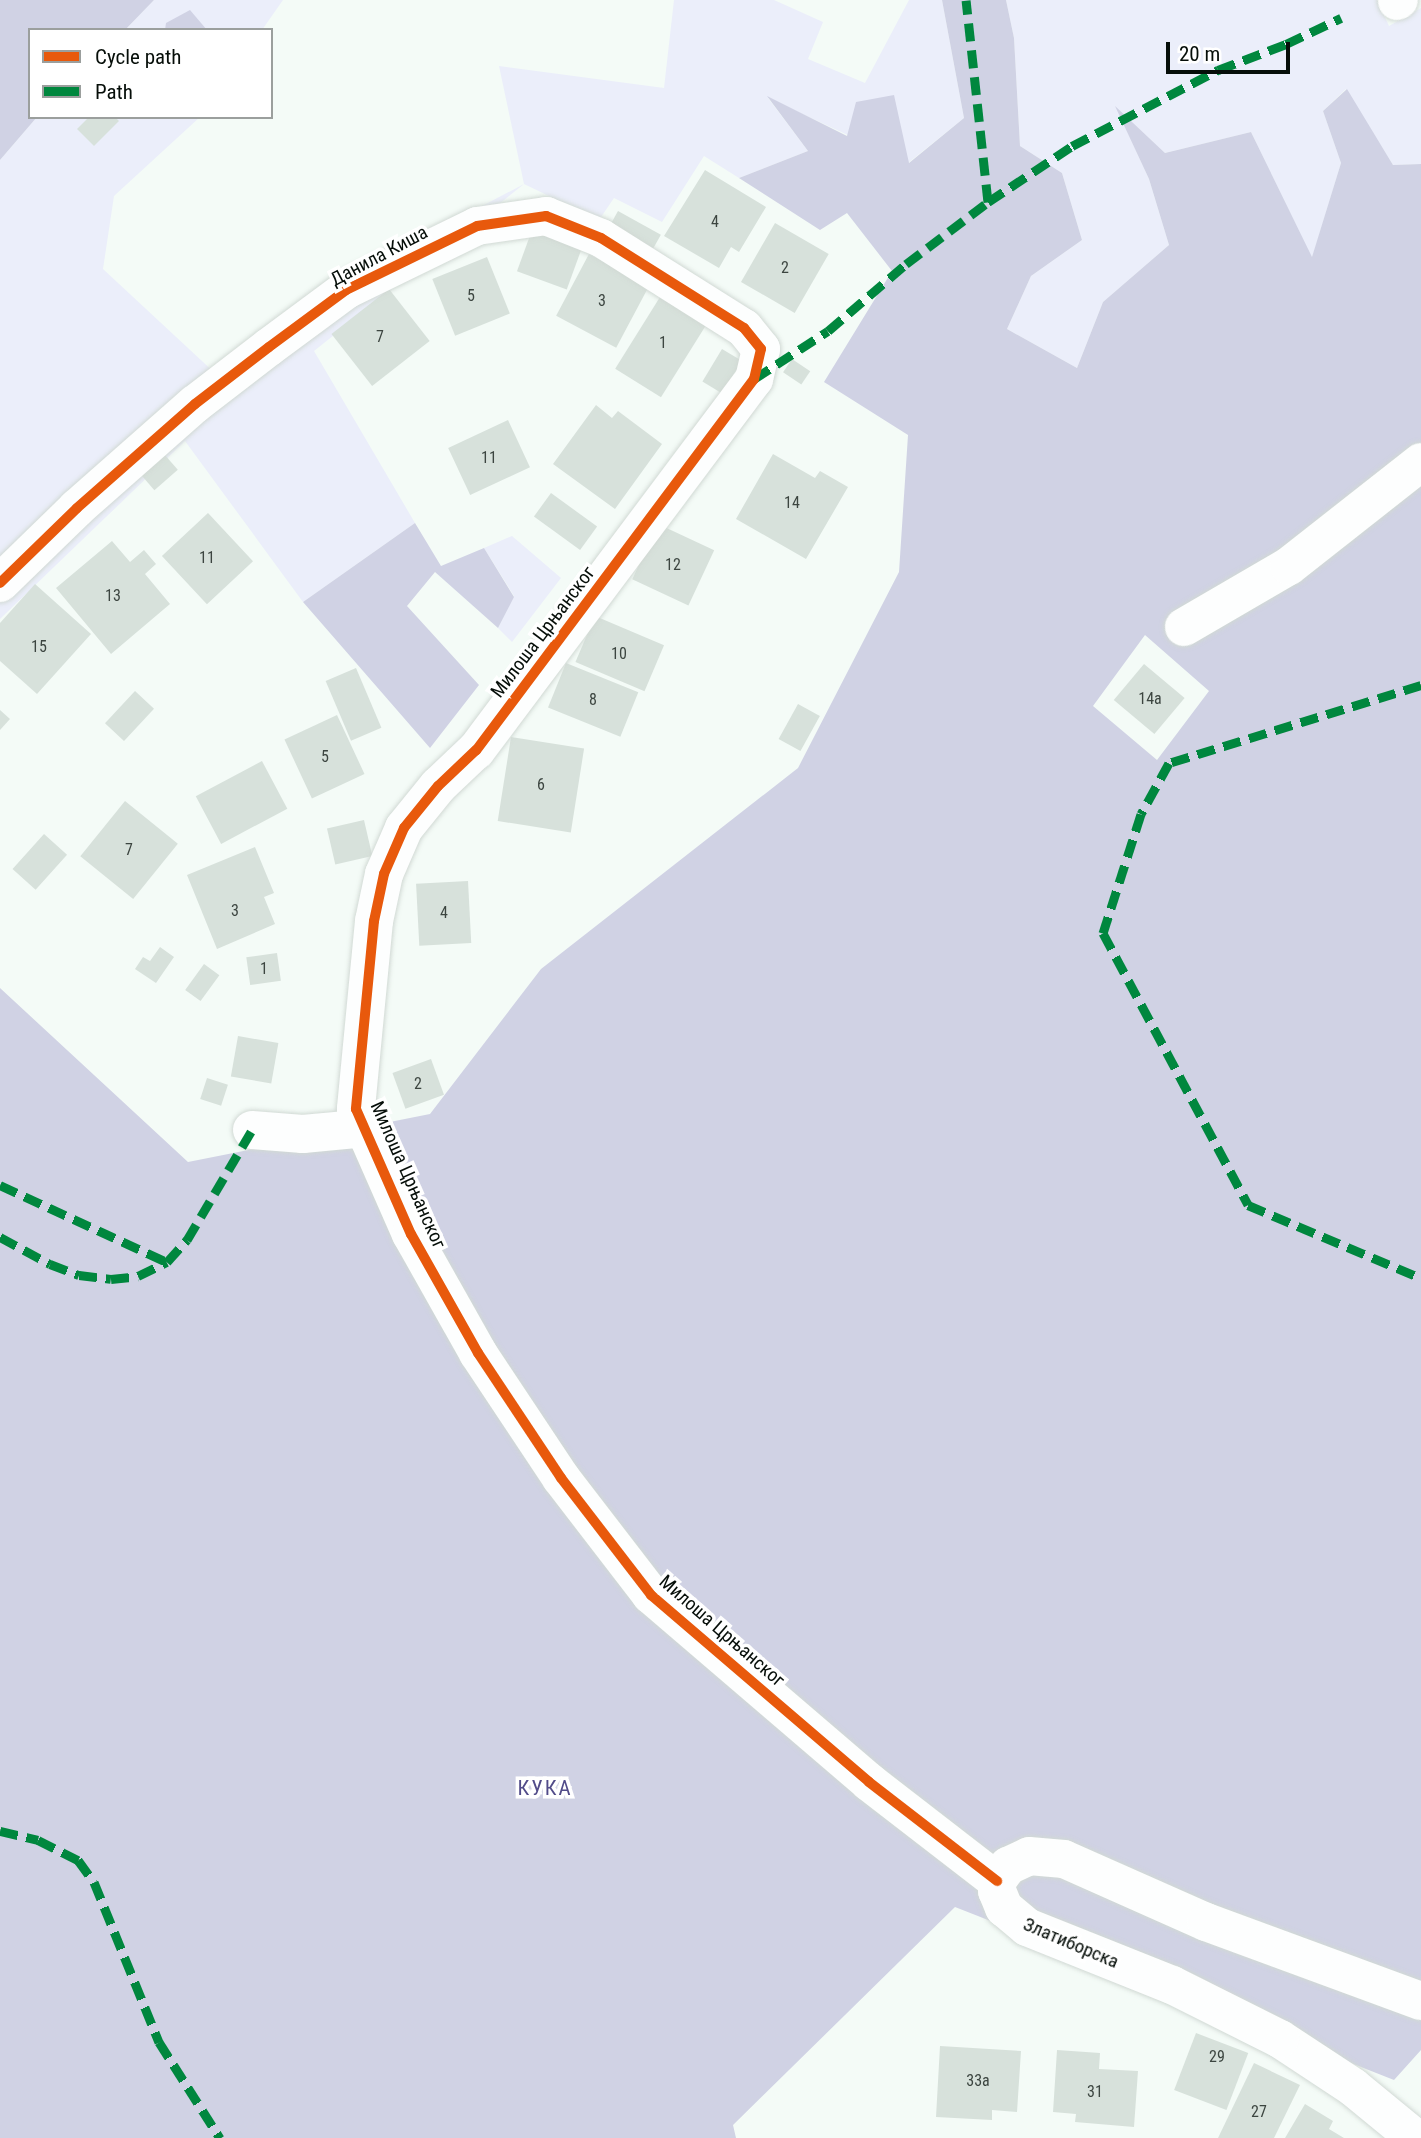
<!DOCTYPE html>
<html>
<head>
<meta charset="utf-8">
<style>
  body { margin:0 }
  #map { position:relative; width:1421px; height:2138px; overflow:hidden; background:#f4fbf7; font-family:"Roboto Condensed",sans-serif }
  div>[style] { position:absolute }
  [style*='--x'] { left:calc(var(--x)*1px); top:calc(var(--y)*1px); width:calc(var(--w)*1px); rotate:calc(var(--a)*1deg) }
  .green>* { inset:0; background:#ebeefa }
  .forest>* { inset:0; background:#d0d2e4 }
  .building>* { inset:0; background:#d7e1db; transform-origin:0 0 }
  .roads { filter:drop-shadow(0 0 2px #d1d9d4) drop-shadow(0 0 2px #d1d9d4) }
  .minor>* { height:38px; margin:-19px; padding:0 19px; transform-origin:19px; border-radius:19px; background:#fdfefe }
  .quiet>* { height:9px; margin-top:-4.5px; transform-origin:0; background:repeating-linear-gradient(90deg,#00873e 0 18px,transparent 0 27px) }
  .cycleway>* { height:10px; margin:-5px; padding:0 5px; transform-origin:5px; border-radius:5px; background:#e8590c }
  span { translate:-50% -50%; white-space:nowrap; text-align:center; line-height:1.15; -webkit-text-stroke:7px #fff; paint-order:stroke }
  .number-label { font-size:16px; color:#3c4540 }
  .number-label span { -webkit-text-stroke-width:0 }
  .street-label { font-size:19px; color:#060e09 }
  .neighbourhood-label { font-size:21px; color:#514b89; letter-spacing:2px }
  .legend { position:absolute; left:28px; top:28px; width:245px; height:91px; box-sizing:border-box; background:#fff; border:2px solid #9b9f9d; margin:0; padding:9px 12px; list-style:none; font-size:21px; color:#060e09 }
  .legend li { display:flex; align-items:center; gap:14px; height:35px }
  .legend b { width:35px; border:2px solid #9b9f9d }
  .scale { position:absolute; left:1166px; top:42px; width:124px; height:32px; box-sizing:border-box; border:4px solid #060e09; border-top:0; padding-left:9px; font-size:21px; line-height:24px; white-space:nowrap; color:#060e09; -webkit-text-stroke:5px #fff; paint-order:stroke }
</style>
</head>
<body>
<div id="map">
  <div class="green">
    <div style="clip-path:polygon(154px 0,283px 0,262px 30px,125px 30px)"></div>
    <div style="clip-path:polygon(674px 0,774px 0,823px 22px,808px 59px,865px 83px,909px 0,942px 0,964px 118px,908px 163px,768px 98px,808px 151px,739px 178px,704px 156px,662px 222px,614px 198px,599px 220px,524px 184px,314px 351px,415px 523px,303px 602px,185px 441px,0 619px,0 160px,37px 117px,200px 117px,114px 196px,103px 269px,217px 375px,349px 276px,524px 184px,499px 66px,664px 88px)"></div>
    <div style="clip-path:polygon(1006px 0,1377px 0,1389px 26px,1421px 8px,1421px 164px,1393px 165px,1346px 89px,1323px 111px,1341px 163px,1312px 258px,1251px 132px,1165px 153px,1137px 127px,1127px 131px,1149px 179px,1169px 245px,1103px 302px,1077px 368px,1007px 329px,1031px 276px,1082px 240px,1062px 173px,1020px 146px,1014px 38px)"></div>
    <div style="clip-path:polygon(512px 536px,561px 578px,512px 642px,498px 628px,514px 596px,484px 548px)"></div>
  </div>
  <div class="forest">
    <div style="clip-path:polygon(0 0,154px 0,125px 30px,30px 30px,30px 117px,37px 117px,0 160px)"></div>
    <div style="clip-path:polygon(evenodd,942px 0,1006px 0,1014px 38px,1020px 146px,1062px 173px,1082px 240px,1031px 276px,1007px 329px,1077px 368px,1103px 302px,1169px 245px,1149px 179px,1115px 106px,1165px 153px,1251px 132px,1312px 257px,1341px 163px,1323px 111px,1347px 89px,1393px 165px,1421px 164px,1421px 2050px,1394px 2080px,955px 1907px,733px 2125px,736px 2138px,0 2138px,0 988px,188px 1162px,430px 1114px,541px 969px,798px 768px,899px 572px,908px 435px,824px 382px,892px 271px,847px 213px,820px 230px,739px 178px,808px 151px,767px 96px,847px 136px,856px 102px,894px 95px,909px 163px,964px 118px,942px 0,1145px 635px,1209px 691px,1157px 760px,1093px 706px,1145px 635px)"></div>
    <div style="clip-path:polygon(190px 10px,207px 30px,165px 30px,166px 23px)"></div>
    <div style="clip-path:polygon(415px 523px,441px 566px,484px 548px,514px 597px,498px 628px,435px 572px,407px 606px,479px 685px,430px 748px,303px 602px)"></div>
  </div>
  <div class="building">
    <div style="clip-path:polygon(89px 117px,115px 117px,119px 121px,94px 146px,77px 129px)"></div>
    <div style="clip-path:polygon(705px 170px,766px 207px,739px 252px,731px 247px,719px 268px,664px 236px)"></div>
    <div style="left:618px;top:211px;width:49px;height:23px;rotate:29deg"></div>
    <div style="left:775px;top:223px;width:62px;height:68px;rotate:30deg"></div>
    <div style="left:532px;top:230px;width:53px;height:44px;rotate:20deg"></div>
    <div style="left:589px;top:254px;width:68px;height:70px;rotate:28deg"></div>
    <div style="left:487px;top:257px;width:61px;height:59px;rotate:68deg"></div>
    <div style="left:389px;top:289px;width:66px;height:73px;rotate:52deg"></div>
    <div style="left:665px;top:289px;width:54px;height:94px;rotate:32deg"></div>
    <div style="left:722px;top:349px;width:23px;height:38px;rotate:31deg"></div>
    <div style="left:792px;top:359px;width:22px;height:16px;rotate:34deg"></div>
    <div style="clip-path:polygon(596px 405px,612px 418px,618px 411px,662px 444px,615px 509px,553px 464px)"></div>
    <div style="left:508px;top:420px;width:52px;height:66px;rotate:65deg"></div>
    <div style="left:164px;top:454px;width:21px;height:31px;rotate:49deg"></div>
    <div style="clip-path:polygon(773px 454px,815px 478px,820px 471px,848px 487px,806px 559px,736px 519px)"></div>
    <div style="left:551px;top:493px;width:57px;height:29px;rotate:36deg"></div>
    <div style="left:208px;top:513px;width:66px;height:63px;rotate:47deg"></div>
    <div style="left:658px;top:524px;width:62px;height:61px;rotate:25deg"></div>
    <div style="clip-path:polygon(112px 541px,130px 562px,144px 550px,156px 564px,145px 574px,170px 604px,111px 654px,56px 588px)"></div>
    <div style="clip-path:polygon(35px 584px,91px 634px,37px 694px,0 661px,0 623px)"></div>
    <div style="left:595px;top:616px;width:75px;height:50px;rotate:23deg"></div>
    <div style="left:566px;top:663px;width:78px;height:48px;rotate:22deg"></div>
    <div style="left:1144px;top:664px;width:53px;height:47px;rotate:40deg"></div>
    <div style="left:356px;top:668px;width:65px;height:33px;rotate:67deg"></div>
    <div style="left:135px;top:691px;width:26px;height:44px;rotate:43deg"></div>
    <div style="left:798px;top:704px;width:25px;height:40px;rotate:29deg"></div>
    <div style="clip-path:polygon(0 710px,10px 719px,0 730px)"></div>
    <div style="left:337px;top:715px;width:65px;height:58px;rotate:65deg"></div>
    <div style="left:511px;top:737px;width:74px;height:85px;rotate:9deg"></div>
    <div style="left:262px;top:761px;width:54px;height:75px;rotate:62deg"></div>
    <div style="left:125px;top:801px;width:68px;height:71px;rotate:39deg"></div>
    <div style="left:364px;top:820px;width:37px;height:38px;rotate:77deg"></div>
    <div style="left:44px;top:834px;width:31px;height:47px;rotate:42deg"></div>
    <div style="clip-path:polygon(255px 847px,274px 893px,264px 897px,275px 924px,217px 949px,187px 875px)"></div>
    <div style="left:468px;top:881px;width:62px;height:52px;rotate:87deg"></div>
    <div style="clip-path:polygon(160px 947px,174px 957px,156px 983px,135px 969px,143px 957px,150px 961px)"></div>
    <div style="left:277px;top:953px;width:28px;height:31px;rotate:82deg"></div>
    <div style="left:204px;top:964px;width:19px;height:32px;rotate:36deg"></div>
    <div style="left:238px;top:1036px;width:41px;height:41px;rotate:10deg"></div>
    <div style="left:431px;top:1059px;width:38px;height:41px;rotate:70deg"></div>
    <div style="left:207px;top:1078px;width:22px;height:22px;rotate:18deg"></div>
    <div style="left:1196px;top:2033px;width:56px;height:61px;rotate:21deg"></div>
    <div style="clip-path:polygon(940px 2046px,1021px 2051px,1017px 2112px,992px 2110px,992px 2120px,936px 2117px)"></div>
    <div style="clip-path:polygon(1057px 2050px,1100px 2053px,1099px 2069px,1138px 2071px,1134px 2127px,1075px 2122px,1076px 2114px,1053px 2112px)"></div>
    <div style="clip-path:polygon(1254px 2063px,1300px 2085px,1274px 2138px,1218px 2138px)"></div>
    <div style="clip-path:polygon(1305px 2104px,1333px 2121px,1329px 2129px,1344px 2138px,1285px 2138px)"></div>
  </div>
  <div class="roads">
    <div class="minor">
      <div style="--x:1397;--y:1;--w:2;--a:-27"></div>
      <div style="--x:0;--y:583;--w:107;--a:-44.2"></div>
      <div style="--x:77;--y:508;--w:157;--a:-41.4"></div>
      <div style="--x:195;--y:404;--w:93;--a:-37.6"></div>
      <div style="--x:269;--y:347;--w:96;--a:-36.5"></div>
      <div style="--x:346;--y:290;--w:146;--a:-26"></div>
      <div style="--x:477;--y:226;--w:70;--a:-8.2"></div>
      <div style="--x:546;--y:216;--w:59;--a:21.8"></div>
      <div style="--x:601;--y:238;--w:169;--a:32.2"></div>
      <div style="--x:744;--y:328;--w:27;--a:51"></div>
      <div style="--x:761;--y:349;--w:31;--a:103"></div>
      <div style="--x:754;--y:379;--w:464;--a:126.8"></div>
      <div style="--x:476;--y:750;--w:52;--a:136.5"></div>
      <div style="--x:438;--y:786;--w:54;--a:129"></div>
      <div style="--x:404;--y:828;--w:50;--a:113.5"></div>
      <div style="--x:384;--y:874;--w:48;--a:102"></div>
      <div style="--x:374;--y:921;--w:189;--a:95.5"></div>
      <div style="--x:356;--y:1109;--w:137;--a:66.3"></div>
      <div style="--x:411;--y:1234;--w:137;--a:60.6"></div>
      <div style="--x:478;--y:1353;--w:150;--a:56.4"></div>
      <div style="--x:561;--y:1478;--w:148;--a:52.4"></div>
      <div style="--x:651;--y:1595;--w:287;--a:40.6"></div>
      <div style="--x:869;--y:1782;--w:162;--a:37.7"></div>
      <div style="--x:1184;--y:627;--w:121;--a:-30.2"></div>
      <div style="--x:1289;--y:566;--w:168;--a:-38.2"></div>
      <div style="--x:252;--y:1130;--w:51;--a:4.5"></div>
      <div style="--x:303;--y:1134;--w:63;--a:-5.4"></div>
      <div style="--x:1415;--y:2138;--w:80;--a:-140.6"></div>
      <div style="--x:1353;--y:2087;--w:87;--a:-146.7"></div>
      <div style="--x:1280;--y:2039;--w:121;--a:-153.4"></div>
      <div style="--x:1172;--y:1985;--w:156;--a:-158.2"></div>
      <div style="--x:1027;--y:1927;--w:30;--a:-140"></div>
      <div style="--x:1004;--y:1908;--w:18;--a:-112"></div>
      <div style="--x:997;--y:1891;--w:10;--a:-90"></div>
      <div style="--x:997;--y:1881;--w:19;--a:-54"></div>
      <div style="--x:1008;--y:1866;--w:23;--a:-25"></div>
      <div style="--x:1029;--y:1856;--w:35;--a:5"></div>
      <div style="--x:1064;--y:1859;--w:155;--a:23.9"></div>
      <div style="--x:1206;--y:1922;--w:229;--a:20.2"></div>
    </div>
  </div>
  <div class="quiet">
    <div style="--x:988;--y:202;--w:101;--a:-33.7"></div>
    <div style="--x:1072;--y:146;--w:165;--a:-27.5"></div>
    <div style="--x:1218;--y:70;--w:73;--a:-20.9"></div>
    <div style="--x:1286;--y:44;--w:61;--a:-25.3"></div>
    <div style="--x:754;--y:379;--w:88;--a:-33"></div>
    <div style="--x:828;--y:331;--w:103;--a:-40.7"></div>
    <div style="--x:906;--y:264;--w:103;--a:-37.1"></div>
    <div style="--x:988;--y:202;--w:203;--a:-96.2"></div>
    <div style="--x:1421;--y:685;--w:264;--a:162.8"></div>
    <div style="--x:1169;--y:763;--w:58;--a:118.8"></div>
    <div style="--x:1141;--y:814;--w:125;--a:107.7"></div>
    <div style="--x:1103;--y:933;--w:308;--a:61.9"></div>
    <div style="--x:1248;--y:1205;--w:188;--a:22.9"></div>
    <div style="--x:0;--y:1185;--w:184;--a:24.8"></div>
    <div style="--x:0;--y:1237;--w:57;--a:28.4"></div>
    <div style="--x:50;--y:1264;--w:31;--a:21"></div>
    <div style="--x:79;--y:1275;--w:32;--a:7"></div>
    <div style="--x:111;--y:1279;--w:27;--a:-6"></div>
    <div style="--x:138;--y:1276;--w:32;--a:-26"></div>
    <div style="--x:167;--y:1262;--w:30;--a:-48"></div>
    <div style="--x:187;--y:1240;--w:128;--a:-59.4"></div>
    <div style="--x:0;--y:1831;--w:39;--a:13"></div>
    <div style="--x:38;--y:1840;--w:45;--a:26.6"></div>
    <div style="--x:78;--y:1860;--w:27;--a:54"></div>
    <div style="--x:94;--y:1882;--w:173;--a:67.9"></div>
    <div style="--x:159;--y:2042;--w:114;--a:57.6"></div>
  </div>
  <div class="cycleway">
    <div style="--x:0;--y:583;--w:107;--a:-44.2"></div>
    <div style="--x:77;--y:508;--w:157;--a:-41.4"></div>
    <div style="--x:195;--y:404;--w:93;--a:-37.6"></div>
    <div style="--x:269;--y:347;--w:96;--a:-36.5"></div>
    <div style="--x:346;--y:290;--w:146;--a:-26"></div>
    <div style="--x:477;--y:226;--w:70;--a:-8.2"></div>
    <div style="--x:546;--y:216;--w:59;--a:21.8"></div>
    <div style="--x:601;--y:238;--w:169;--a:32.2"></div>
    <div style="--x:744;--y:328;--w:27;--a:51"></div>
    <div style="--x:761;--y:349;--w:31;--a:103"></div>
    <div style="--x:754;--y:379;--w:464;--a:126.8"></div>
    <div style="--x:476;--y:750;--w:52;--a:136.5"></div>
    <div style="--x:438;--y:786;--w:54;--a:129"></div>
    <div style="--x:404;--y:828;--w:50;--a:113.5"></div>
    <div style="--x:384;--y:874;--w:48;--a:102"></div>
    <div style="--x:374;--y:921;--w:189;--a:95.5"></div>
    <div style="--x:356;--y:1109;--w:137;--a:66.3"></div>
    <div style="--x:411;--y:1234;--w:137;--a:60.6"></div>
    <div style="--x:478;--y:1353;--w:150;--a:56.4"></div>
    <div style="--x:561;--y:1478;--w:148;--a:52.4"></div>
    <div style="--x:651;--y:1595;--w:287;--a:40.6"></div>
    <div style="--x:869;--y:1782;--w:162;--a:37.7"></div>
  </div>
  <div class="number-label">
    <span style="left:715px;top:222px">4</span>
    <span style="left:785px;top:268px">2</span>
    <span style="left:471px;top:296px">5</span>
    <span style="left:602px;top:301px">3</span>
    <span style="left:380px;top:337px">7</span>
    <span style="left:663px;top:343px">1</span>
    <span style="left:489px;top:458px">11</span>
    <span style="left:792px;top:503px">14</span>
    <span style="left:207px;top:558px">11</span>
    <span style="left:673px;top:565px">12</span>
    <span style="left:113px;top:596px">13</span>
    <span style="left:39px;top:647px">15</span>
    <span style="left:619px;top:654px">10</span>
    <span style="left:1150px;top:699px">14a</span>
    <span style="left:593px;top:700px">8</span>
    <span style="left:325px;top:757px">5</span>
    <span style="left:541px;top:785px">6</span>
    <span style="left:129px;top:850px">7</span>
    <span style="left:235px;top:911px">3</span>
    <span style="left:444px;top:913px">4</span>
    <span style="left:264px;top:969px">1</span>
    <span style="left:418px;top:1084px">2</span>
    <span style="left:1217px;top:2057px">29</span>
    <span style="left:978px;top:2081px">33a</span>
    <span style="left:1095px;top:2092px">31</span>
    <span style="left:1259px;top:2112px">27</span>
  </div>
  <div class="street-label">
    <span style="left:379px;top:256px;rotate:-28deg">Данила Киша</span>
    <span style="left:543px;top:632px;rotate:-53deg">Милоша Црњанског</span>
    <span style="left:408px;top:1175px;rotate:66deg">Милоша Црњанског</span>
    <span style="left:722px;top:1631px;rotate:41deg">Милоша Црњанског</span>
    <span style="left:1071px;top:1943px;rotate:23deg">Златиборска</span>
  </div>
  <div class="neighbourhood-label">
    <span style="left:545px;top:1788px">КУКА</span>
  </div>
  <ul class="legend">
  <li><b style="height:9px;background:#e8590c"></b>Cycle path</li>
  <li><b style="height:9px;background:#00873e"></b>Path</li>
  </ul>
  <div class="scale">20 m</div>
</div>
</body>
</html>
